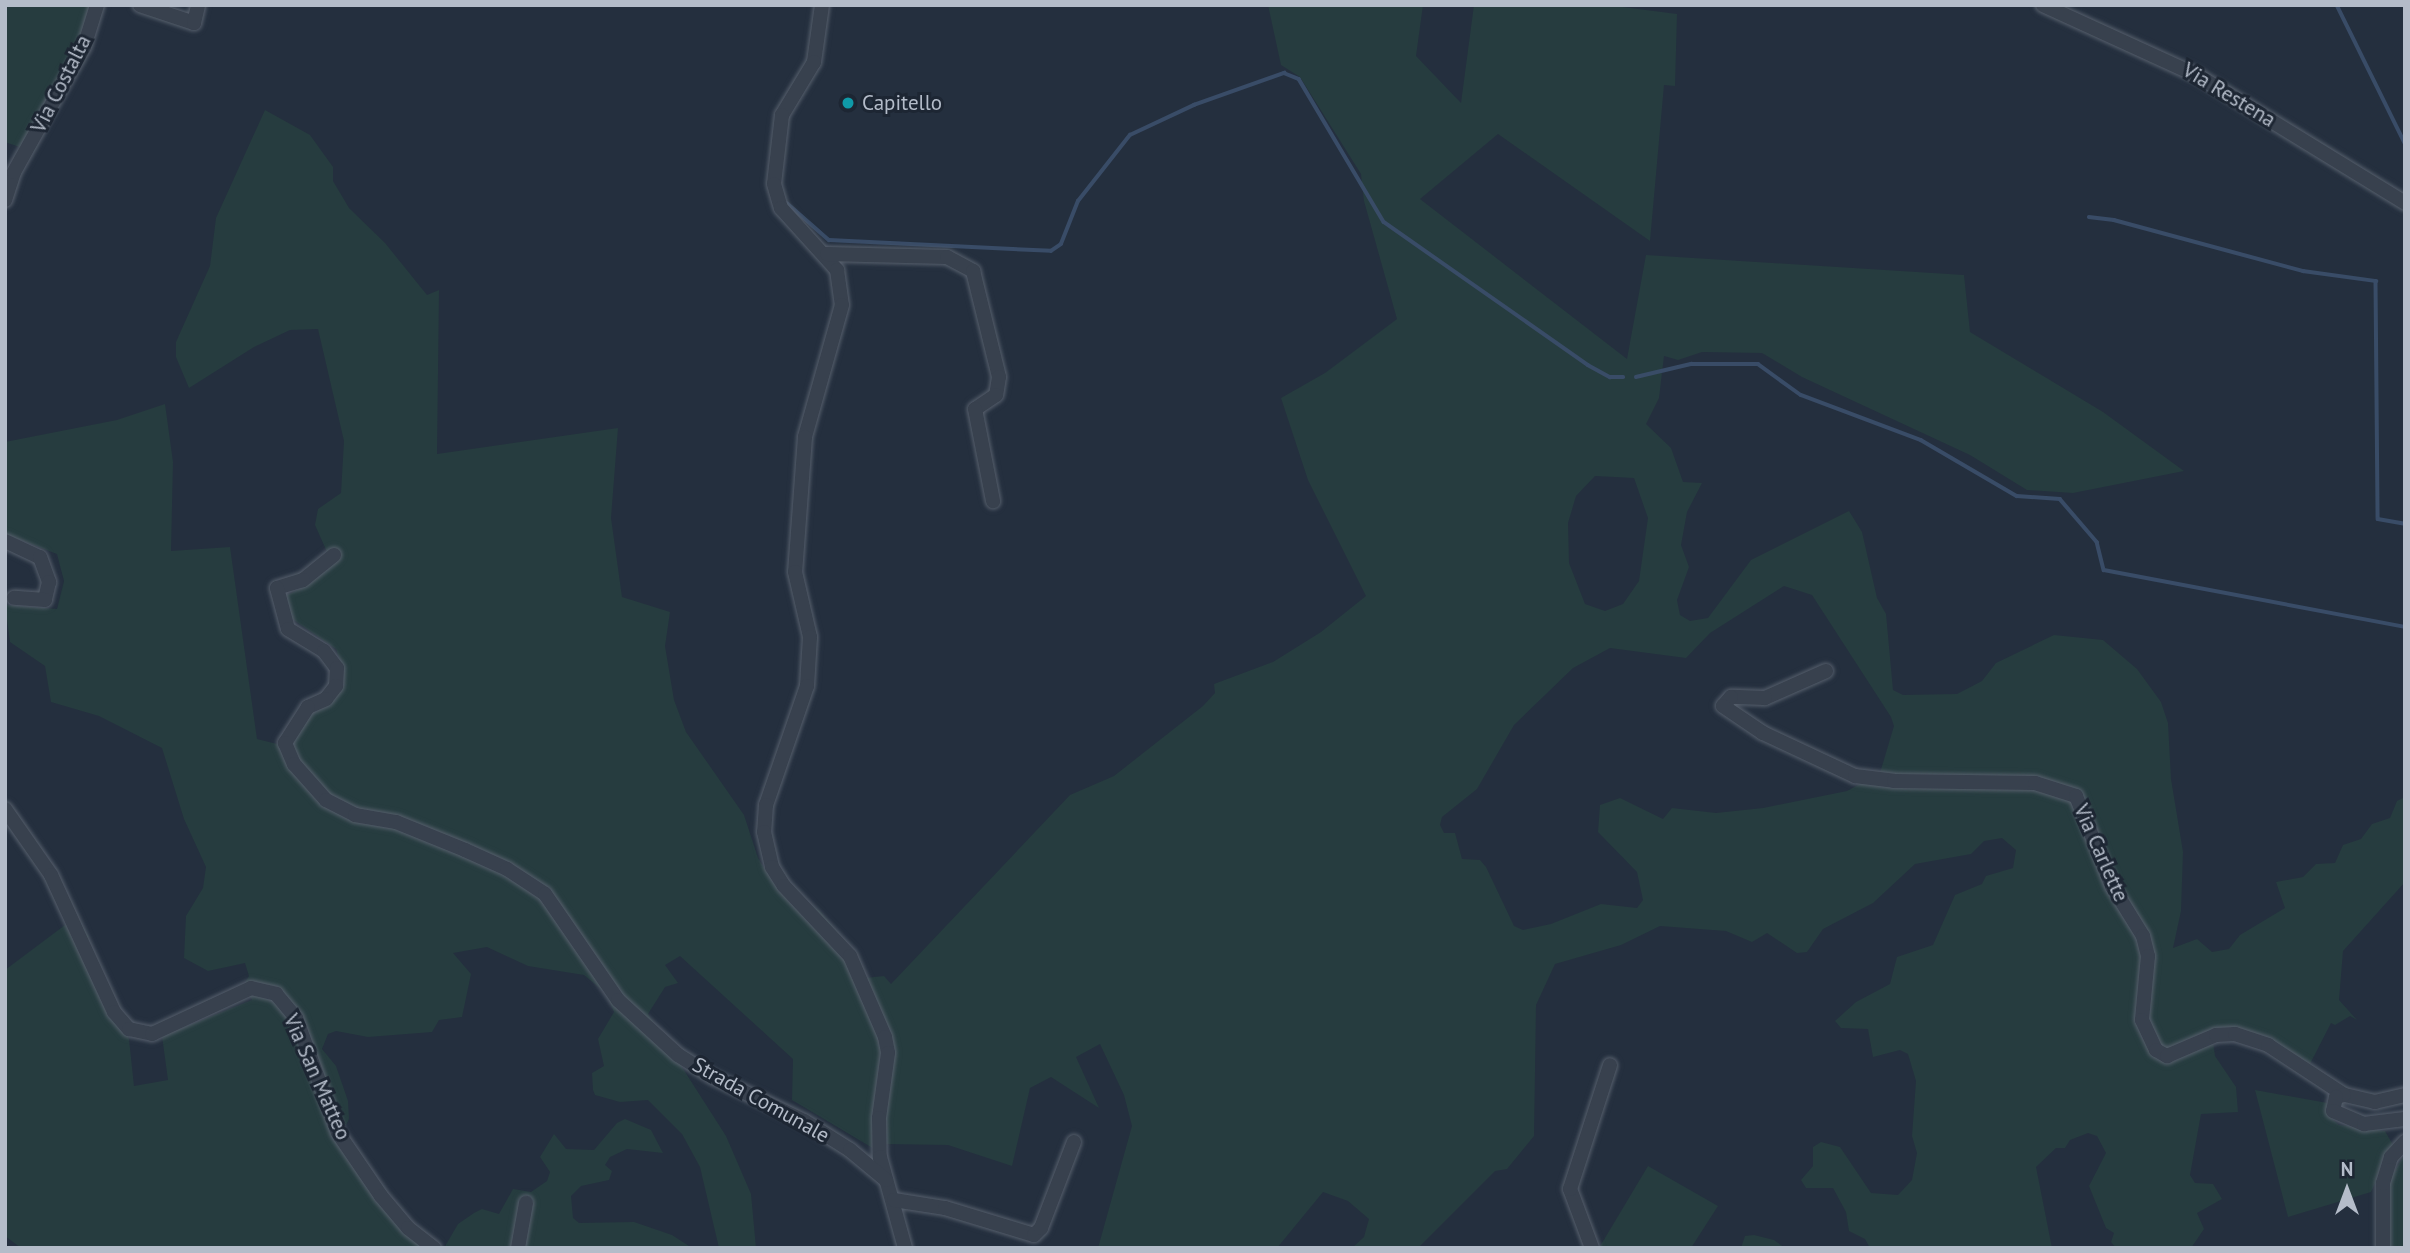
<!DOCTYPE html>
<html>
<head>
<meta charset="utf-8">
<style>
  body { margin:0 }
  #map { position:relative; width:2410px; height:1253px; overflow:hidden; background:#242f3e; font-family:"PT Sans",sans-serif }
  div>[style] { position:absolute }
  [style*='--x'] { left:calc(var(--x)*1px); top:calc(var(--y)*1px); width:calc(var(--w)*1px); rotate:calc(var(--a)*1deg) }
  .green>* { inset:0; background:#263c3f }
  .stream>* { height:3.5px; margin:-1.75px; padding:0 1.75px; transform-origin:1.75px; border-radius:1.75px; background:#394c67 }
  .roads { filter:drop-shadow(0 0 2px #565f6c) drop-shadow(0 0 2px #565f6c) }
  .minor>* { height:14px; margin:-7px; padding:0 7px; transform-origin:7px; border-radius:7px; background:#38414e }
  .dots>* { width:19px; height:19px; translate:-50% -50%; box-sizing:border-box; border:4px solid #1d2633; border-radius:50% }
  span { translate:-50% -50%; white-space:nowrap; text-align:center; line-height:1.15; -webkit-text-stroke:6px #1d2633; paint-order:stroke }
  .street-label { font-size:21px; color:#b4bcc9 }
  .poi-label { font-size:21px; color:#b4bcc9 }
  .left { translate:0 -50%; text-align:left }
  .frame { position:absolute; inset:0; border:7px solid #b4bcc9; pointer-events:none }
  .north { position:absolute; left:2312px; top:1155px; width:70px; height:70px; -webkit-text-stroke:5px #1d2633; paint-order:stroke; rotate:0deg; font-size:19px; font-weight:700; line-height:28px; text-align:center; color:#b4bcc9 }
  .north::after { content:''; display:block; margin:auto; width:24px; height:32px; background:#b4bcc9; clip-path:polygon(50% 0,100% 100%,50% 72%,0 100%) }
</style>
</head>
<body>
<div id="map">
  <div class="green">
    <div style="clip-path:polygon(5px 5px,100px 5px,34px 152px,5px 142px)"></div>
    <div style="clip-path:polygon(evenodd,1268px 5px,1423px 5px,1416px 56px,1461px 103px,1474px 5px,1607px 5px,1677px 14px,1675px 86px,1664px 85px,1650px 241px,1498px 134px,1420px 199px,1627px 359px,1646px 255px,1964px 275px,1970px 332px,2103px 412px,2184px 471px,2073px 493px,2027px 490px,1970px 455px,1802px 377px,1762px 353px,1702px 352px,1678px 360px,1664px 356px,1659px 398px,1646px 424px,1671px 448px,1683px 482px,1702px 483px,1687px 512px,1681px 545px,1689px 567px,1677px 600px,1680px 615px,1690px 621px,1708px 618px,1751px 560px,1849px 511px,1862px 532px,1877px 598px,1886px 614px,1893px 690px,1903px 695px,1957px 694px,1982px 681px,1996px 663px,2054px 635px,2103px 640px,2137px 669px,2161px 702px,2168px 723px,2171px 779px,2183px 852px,2181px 911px,2173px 948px,2197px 939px,2212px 952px,2229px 949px,2240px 935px,2285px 908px,2276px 882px,2303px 877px,2316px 864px,2335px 863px,2343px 845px,2361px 839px,2372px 824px,2390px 818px,2397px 801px,2405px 797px,2405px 882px,2343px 951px,2339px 1000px,2357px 1020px,2350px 1016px,2335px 1025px,2331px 1023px,2310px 1064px,2252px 1034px,2213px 1042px,2215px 1056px,2236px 1087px,2238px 1112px,2201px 1114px,2190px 1175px,2195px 1183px,2213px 1184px,2222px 1199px,2197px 1213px,2204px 1229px,2191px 1248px,2116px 1248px,2111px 1242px,2114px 1233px,2106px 1228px,2089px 1186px,2106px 1153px,2097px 1136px,2088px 1133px,2070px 1140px,2065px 1148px,2056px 1148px,2036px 1167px,2052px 1248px,1870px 1248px,1865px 1239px,1849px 1231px,1846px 1212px,1833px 1188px,1806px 1188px,1801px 1180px,1813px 1166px,1813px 1147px,1821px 1142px,1840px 1147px,1871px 1193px,1898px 1195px,1912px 1180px,1917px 1153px,1912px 1136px,1916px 1081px,1908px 1054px,1900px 1050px,1873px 1057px,1868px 1029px,1841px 1028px,1835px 1021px,1856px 1002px,1890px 984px,1897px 957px,1933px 945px,1955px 895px,1982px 884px,1986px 876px,2013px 868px,2016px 850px,2002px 838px,1984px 841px,1971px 854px,1915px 864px,1873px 903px,1823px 929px,1807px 952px,1797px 953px,1767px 933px,1752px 942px,1726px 931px,1660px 926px,1621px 945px,1555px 964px,1536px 1005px,1534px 1136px,1507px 1169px,1495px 1171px,1418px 1248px,1352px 1248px,1364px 1237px,1369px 1219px,1348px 1201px,1323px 1192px,1277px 1248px,1098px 1248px,1132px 1126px,1124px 1095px,1100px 1044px,1076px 1057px,1099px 1108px,1051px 1077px,1030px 1088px,1012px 1166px,948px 1145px,884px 1144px,876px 1150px,792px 1100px,793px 1059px,680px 956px,665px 965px,678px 983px,665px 987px,648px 1014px,726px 1136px,751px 1194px,756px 1248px,719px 1248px,700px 1167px,682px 1134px,648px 1100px,620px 1102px,595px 1095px,593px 1090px,592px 1073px,604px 1066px,598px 1039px,614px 1012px,606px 993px,584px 975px,528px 966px,487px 947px,453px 953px,471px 974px,462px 1017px,439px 1020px,432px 1032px,368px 1037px,336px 1031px,328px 1034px,322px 1049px,336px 1066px,348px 1101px,349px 1119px,346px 1125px,336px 1125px,398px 1213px,442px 1248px,21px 1248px,5px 1236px,5px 970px,77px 916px,89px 937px,78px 943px,129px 1039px,134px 1086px,168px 1080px,162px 1036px,252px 1000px,244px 984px,249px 976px,245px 963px,208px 971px,184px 958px,186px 916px,203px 888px,206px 867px,184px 819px,162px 748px,99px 716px,51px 702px,45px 666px,10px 642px,5px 605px,57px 609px,64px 581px,57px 554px,5px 534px,5px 442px,117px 420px,165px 404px,173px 462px,171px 551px,230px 547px,257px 739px,277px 744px,291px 755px,299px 722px,334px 700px,344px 671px,336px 649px,288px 616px,287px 595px,310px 584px,332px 563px,315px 525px,318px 509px,341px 493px,344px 441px,318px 329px,290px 330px,254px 347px,189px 388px,176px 357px,176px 342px,210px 266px,216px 218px,265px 110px,310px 135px,333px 167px,333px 181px,349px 208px,385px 243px,427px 295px,439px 290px,437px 454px,618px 428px,611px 518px,622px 597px,670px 612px,665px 646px,674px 700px,686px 732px,744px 815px,758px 858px,779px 891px,819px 910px,845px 941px,865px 978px,884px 976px,891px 984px,1070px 795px,1114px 776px,1203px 706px,1215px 693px,1214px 684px,1273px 662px,1321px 632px,1366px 596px,1308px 480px,1281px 398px,1325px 373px,1397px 319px,1364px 201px,1361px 174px,1300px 77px,1281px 65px,1268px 5px,1595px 476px,1634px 478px,1648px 518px,1639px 581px,1623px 604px,1605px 611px,1585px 604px,1569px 563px,1568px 523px,1576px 496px,1595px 476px,1268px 5px,1784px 586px,1812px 595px,1891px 717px,1894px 726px,1880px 773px,1847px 791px,1763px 808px,1716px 813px,1672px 808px,1663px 819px,1620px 798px,1600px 805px,1598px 832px,1637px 872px,1643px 900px,1637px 908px,1601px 904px,1551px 924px,1523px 930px,1514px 926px,1486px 867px,1480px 860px,1462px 859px,1455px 833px,1444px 833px,1440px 825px,1442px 817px,1477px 789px,1514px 725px,1573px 668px,1610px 648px,1686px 658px,1710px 633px,1784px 586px)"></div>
    <div style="clip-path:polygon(2255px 1090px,2333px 1104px,2331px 1118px,2339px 1125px,2385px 1131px,2393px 1145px,2371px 1192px,2288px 1217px)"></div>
    <div style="clip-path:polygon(625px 1119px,651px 1130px,663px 1153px,627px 1149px,610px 1157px,605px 1165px,612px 1171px,609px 1180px,581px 1186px,571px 1196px,573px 1218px,579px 1223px,634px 1222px,672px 1235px,692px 1248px,444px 1248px,458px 1224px,474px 1213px,482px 1209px,499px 1214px,513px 1189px,531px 1192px,547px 1181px,550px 1172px,540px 1157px,554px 1134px,566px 1149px,594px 1150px,617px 1123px)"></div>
    <div style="clip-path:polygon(2405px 1154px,2405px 1248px,2384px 1248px,2388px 1181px)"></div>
    <div style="clip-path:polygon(1648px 1166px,1718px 1206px,1691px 1248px,1599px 1248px)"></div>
    <div style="clip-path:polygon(1754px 1235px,1774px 1240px,1785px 1248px,1741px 1248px,1745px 1236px)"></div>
  </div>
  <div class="stream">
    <div style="--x:2337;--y:5;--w:154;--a:63.8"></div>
    <div style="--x:787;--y:203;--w:56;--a:41.4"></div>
    <div style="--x:829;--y:240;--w:222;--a:2.8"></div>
    <div style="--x:1051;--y:251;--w:12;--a:-35"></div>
    <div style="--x:1061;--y:244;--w:46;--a:-68.4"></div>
    <div style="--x:1078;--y:201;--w:84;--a:-51.8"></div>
    <div style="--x:1130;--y:135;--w:71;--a:-25.1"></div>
    <div style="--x:1194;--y:105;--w:96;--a:-19.6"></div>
    <div style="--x:1284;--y:73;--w:16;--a:22"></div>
    <div style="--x:1299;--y:79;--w:166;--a:59.3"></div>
    <div style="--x:1384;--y:222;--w:249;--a:35"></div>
    <div style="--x:1588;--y:365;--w:25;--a:29"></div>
    <div style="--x:1610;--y:377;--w:13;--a:0"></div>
    <div style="--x:2089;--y:217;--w:25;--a:7"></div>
    <div style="--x:2114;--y:220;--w:196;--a:15.1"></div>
    <div style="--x:2303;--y:271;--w:74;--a:7.8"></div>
    <div style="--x:2376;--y:281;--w:238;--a:89.5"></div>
    <div style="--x:2378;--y:519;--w:27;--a:10"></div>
    <div style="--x:1636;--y:377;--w:57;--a:-13.3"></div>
    <div style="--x:1691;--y:364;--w:67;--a:0"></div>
    <div style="--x:1758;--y:364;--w:53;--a:35.8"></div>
    <div style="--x:1801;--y:395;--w:128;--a:20.6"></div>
    <div style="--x:1921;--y:440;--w:111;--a:30.3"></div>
    <div style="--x:2017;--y:496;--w:43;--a:4"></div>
    <div style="--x:2060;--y:499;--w:57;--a:49.3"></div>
    <div style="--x:2097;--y:542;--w:29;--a:76"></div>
    <div style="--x:2104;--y:570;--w:306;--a:10.7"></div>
  </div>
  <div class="roads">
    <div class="minor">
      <div style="--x:140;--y:5;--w:57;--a:18.4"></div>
      <div style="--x:194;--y:23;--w:18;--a:-77"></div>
      <div style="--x:822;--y:5;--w:58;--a:98"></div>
      <div style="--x:814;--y:62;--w:62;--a:121.1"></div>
      <div style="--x:782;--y:115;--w:69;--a:96.6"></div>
      <div style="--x:774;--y:184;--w:25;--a:74"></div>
      <div style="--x:781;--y:208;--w:84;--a:47.9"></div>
      <div style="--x:837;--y:270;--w:35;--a:82"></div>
      <div style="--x:842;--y:305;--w:137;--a:105.7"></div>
      <div style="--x:805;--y:437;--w:135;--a:94.2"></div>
      <div style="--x:795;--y:572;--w:67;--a:77"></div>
      <div style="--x:810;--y:637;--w:49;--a:93.5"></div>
      <div style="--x:807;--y:686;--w:126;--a:109"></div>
      <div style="--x:766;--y:805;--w:27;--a:94"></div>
      <div style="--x:764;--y:832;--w:36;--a:77"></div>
      <div style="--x:772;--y:867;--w:22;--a:58"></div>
      <div style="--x:784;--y:886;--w:96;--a:46.7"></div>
      <div style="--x:850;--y:956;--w:88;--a:66.6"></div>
      <div style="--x:885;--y:1037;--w:16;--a:79"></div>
      <div style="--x:888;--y:1053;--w:66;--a:97.9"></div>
      <div style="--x:879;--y:1118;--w:39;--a:89"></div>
      <div style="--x:880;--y:1157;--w:94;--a:74.6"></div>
      <div style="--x:2043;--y:5;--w:170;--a:24.6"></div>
      <div style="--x:2198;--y:76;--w:243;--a:31.5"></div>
      <div style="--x:5;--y:200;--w:29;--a:-72"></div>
      <div style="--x:14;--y:172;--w:143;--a:-60.8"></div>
      <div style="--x:84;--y:47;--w:44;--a:-72.8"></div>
      <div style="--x:827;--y:254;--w:120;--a:1.4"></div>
      <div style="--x:947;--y:257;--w:30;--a:28"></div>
      <div style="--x:973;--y:271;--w:109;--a:76.2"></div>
      <div style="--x:999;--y:377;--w:18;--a:99"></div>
      <div style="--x:996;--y:395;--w:25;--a:146"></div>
      <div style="--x:975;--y:409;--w:94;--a:78.9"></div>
      <div style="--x:5;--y:541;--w:38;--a:25"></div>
      <div style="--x:40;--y:557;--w:27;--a:70"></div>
      <div style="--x:49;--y:582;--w:18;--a:103"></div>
      <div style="--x:45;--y:600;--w:31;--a:-176"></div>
      <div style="--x:334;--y:555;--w:40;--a:141"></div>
      <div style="--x:303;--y:580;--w:27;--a:163"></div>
      <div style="--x:277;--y:588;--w:42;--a:75"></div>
      <div style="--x:288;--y:629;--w:42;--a:31.4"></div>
      <div style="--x:324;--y:651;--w:21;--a:53"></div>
      <div style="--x:337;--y:668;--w:18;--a:93"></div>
      <div style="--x:336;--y:686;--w:16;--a:128"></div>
      <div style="--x:326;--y:699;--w:20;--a:156"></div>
      <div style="--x:308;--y:707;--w:43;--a:122.6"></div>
      <div style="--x:285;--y:743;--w:23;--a:67"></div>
      <div style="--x:294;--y:764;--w:48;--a:48.4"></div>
      <div style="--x:326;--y:800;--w:33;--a:27"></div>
      <div style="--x:355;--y:815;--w:42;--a:9.7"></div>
      <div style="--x:396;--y:822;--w:74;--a:22.1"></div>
      <div style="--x:465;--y:850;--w:46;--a:24.3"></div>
      <div style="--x:507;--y:869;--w:45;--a:33.3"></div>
      <div style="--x:545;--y:894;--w:129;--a:55.4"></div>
      <div style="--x:618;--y:1000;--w:81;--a:42.5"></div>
      <div style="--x:678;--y:1055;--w:41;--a:32.2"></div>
      <div style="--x:713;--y:1077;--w:101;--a:25.8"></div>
      <div style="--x:804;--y:1121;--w:54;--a:32.2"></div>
      <div style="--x:850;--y:1150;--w:47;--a:39.8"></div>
      <div style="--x:1826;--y:671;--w:67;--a:156.1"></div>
      <div style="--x:1765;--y:698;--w:34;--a:-178"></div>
      <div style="--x:1731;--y:697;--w:12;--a:132"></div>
      <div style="--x:1723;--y:706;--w:48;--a:34"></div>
      <div style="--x:1763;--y:733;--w:102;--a:25.1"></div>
      <div style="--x:1855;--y:776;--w:39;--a:7"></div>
      <div style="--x:1894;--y:781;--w:141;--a:0.8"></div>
      <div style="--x:2035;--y:783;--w:43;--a:17.6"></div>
      <div style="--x:2076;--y:796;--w:97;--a:68.2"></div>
      <div style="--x:2112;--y:886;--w:59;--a:58.2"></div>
      <div style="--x:2143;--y:936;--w:21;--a:76"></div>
      <div style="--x:2148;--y:956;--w:64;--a:95.4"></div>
      <div style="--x:2142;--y:1020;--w:33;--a:65"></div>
      <div style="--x:2156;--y:1050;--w:13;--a:29"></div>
      <div style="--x:2167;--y:1056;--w:53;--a:-23.2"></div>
      <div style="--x:2216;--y:1035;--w:19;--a:-3"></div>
      <div style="--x:2235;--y:1034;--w:35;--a:18"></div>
      <div style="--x:2268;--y:1045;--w:91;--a:33.3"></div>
      <div style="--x:5;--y:809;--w:80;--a:55.1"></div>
      <div style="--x:51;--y:875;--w:151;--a:65.3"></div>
      <div style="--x:114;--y:1012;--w:23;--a:49"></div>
      <div style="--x:129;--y:1029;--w:24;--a:12"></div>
      <div style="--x:152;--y:1034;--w:109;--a:-24.9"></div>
      <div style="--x:251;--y:988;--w:26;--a:13"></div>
      <div style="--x:276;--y:994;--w:31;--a:50"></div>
      <div style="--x:296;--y:1018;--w:122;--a:69.9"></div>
      <div style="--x:338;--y:1133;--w:76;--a:55.7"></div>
      <div style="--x:381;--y:1196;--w:42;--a:49.8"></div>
      <div style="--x:408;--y:1228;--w:33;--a:38"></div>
      <div style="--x:2405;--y:1095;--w:31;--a:167"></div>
      <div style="--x:2375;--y:1102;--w:32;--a:-167"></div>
      <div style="--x:2344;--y:1095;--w:8;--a:166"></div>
      <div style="--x:2336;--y:1097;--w:14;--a:102"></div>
      <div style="--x:2333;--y:1111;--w:34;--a:23"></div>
      <div style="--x:2364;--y:1124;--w:41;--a:-7"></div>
      <div style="--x:894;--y:1200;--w:52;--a:8.9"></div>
      <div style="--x:945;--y:1208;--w:93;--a:16.9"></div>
      <div style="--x:1034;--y:1235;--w:10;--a:-45"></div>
      <div style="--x:1041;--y:1228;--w:92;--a:-69"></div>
      <div style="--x:518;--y:1248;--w:46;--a:-79.9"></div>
      <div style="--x:1592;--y:1248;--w:63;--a:-110.4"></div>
      <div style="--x:1570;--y:1189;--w:130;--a:-72.1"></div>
      <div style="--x:2383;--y:1248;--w:65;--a:-90"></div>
      <div style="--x:2383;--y:1183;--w:27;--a:-73"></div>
      <div style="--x:2391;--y:1157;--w:21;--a:-47"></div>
    </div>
  </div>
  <div class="dots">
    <div style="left:848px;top:103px;background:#0f9aa8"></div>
  </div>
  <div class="street-label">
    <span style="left:61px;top:84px;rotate:-63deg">Via Costalta</span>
    <span style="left:2229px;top:95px;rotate:31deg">Via Restena</span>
    <span style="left:2101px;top:853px;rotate:66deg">Via Carlette</span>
    <span style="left:317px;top:1077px;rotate:66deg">Via San Matteo</span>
    <span style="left:761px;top:1100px;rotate:29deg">Strada Comunale</span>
  </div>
  <div class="poi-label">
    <span class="left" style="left:862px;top:103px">Capitello</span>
  </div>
  <div class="frame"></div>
  <div class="north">N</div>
</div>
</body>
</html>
